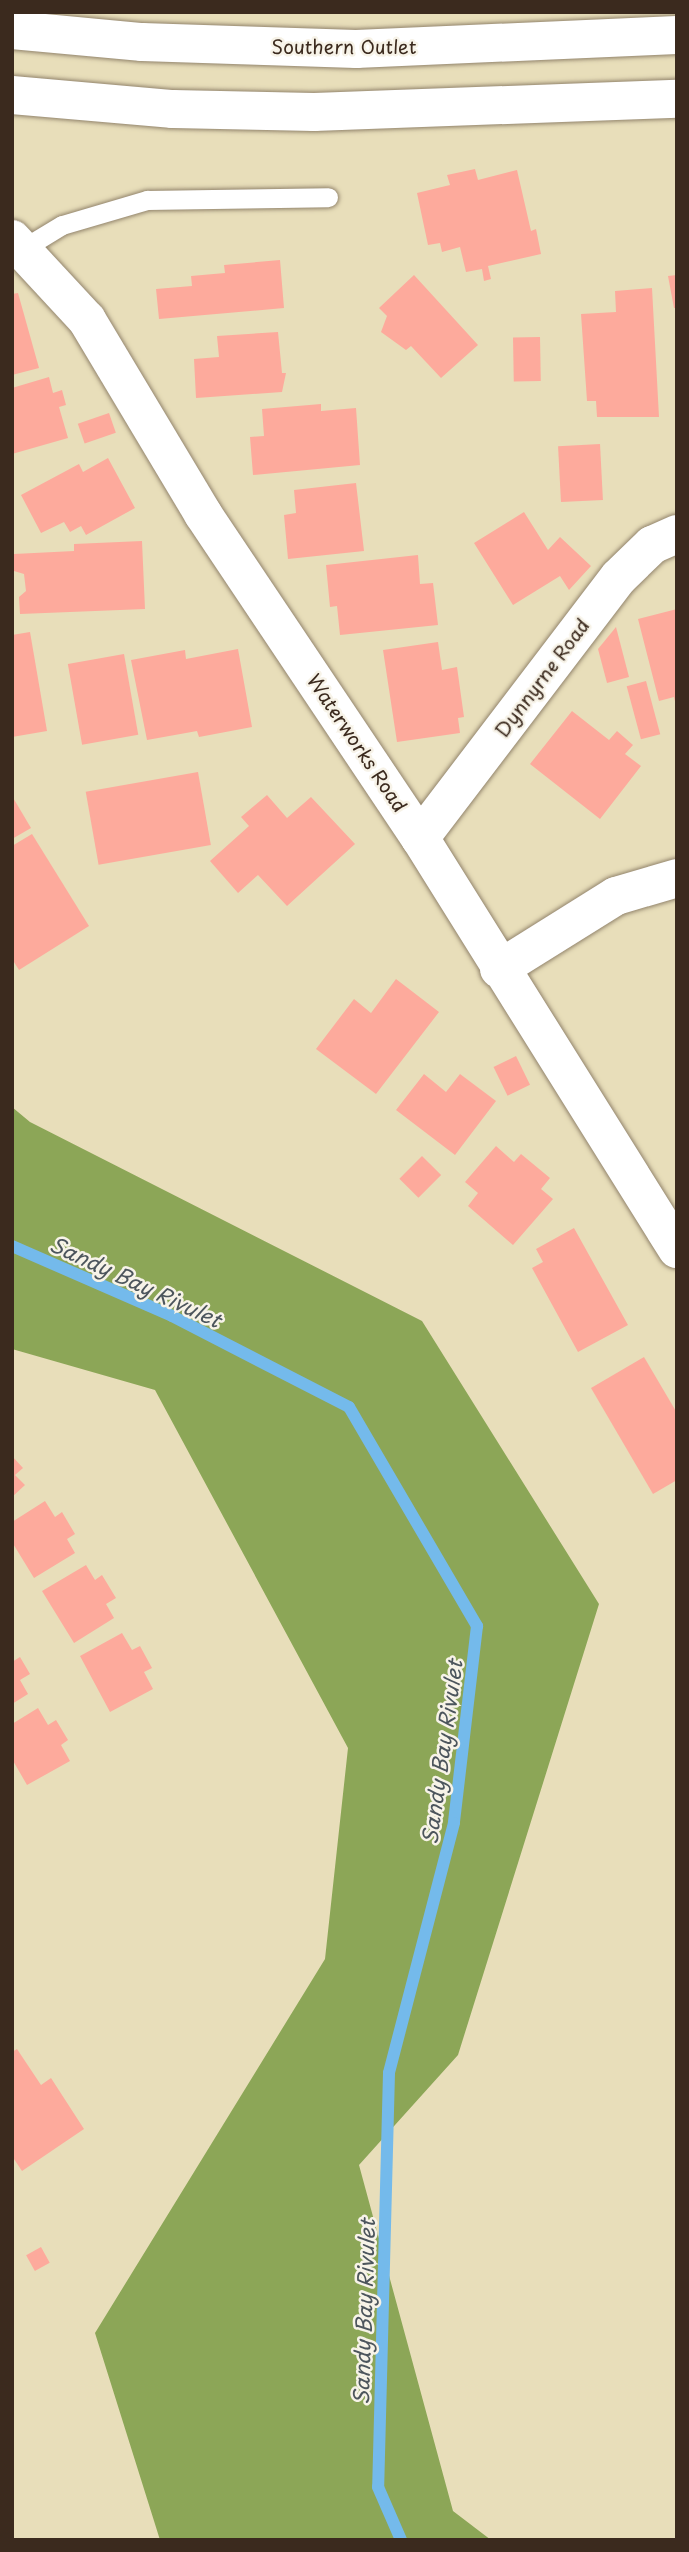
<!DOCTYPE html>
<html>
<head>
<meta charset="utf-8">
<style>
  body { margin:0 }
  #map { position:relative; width:689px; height:2552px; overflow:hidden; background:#e8deba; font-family:"Playpen Sans",sans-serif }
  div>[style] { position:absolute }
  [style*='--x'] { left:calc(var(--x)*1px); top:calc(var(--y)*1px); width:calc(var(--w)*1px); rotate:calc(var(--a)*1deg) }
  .forest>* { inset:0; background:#8ca657 }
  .stream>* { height:12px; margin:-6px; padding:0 6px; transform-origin:6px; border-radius:6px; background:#74baeb }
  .building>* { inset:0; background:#fdaa9c; transform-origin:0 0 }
  .roads { filter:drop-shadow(0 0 2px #92846c) drop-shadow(0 0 2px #92846c) }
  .lane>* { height:19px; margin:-9.5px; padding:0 9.5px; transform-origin:9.5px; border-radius:9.5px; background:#fff }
  .street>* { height:38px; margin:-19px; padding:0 19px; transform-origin:19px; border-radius:19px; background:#fff }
  .highway>* { height:38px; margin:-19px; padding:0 19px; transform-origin:19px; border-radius:19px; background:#fff }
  span { translate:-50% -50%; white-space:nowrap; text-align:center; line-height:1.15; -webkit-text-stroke:5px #f7f3e8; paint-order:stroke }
  .street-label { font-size:19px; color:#3b2a1e }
  .water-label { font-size:21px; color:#4c555c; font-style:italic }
  .frame { position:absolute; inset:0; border:14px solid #3b2a1e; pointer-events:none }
</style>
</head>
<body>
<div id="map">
  <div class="forest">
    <div style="clip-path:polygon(12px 1107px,30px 1122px,422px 1321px,599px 1604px,458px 2055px,359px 2165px,453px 2511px,491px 2540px,160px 2540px,95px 2333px,325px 1959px,348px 1748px,155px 1390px,12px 1349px)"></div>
  </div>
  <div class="stream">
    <div style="--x:12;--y:1246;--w:175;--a:23.6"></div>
    <div style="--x:172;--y:1316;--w:199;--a:27.2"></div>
    <div style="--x:349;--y:1407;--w:254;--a:59.7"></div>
    <div style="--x:477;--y:1626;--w:198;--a:96.7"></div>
    <div style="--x:454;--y:1823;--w:258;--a:104.6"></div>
    <div style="--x:389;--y:2073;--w:414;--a:91.5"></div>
    <div style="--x:378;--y:2487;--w:58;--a:66.5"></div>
  </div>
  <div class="building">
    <div style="clip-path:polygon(475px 169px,478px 180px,517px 170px,531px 231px,536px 229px,541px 254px,488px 266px,491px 279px,484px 281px,482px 269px,466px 272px,460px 247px,442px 252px,440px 243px,428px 245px,417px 193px,450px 185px,447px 175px)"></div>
    <div style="clip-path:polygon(280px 260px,284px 308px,159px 319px,156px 289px,192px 286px,191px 276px,225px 273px,224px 265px)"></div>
    <div style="clip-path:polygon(414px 275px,478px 345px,441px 378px,411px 346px,406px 350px,381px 332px,387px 316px,379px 308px)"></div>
    <div style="clip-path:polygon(677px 275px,677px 308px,674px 308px,668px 276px)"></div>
    <div style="clip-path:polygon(652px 288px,659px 417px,597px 417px,596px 401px,587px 401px,581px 314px,616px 312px,615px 291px)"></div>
    <div style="clip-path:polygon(18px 293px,39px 368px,12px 375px,12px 294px)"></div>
    <div style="clip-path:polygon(278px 332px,282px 373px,286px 373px,282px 392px,196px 398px,194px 359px,219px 357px,217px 336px)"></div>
    <div style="left:540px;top:337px;width:44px;height:27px;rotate:89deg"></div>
    <div style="clip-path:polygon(49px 377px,53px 393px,62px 390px,66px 405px,59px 407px,68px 438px,12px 454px,12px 388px)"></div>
    <div style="clip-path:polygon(321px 404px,321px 411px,356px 408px,360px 465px,253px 475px,250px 437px,264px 436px,262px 409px)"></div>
    <div style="left:109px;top:413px;width:21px;height:33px;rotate:71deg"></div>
    <div style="left:600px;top:444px;width:56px;height:42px;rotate:87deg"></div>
    <div style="clip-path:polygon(108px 458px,135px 508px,86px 535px,81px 526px,70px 532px,64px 522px,41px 533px,21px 495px,79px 464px,83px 472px)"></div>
    <div style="clip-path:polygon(356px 483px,364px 551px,288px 559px,284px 515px,296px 513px,294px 490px)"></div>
    <div style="clip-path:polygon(524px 512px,548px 550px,560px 537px,591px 566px,569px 590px,560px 576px,513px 605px,474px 543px)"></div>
    <div style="clip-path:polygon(142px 541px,145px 609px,20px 614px,19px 597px,26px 591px,24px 574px,14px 571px,14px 554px,74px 551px,74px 544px)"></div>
    <div style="clip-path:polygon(418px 555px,420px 584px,433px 583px,438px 625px,340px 635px,337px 606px,330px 607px,326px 565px)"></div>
    <div style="clip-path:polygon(677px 609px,677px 706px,676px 706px,674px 697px,659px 701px,638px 619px)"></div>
    <div style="clip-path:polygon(616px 627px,629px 677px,607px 683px,598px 649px)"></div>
    <div style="clip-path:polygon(30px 632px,47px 731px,12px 737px,12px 635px)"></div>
    <div style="clip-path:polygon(438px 642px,442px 670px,457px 667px,464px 717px,458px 718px,460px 733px,397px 742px,383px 650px)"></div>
    <div style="clip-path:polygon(238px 649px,252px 727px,199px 737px,197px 731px,147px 740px,131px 660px,185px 650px,186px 659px)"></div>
    <div style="left:124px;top:654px;width:82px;height:57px;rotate:80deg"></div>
    <div style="left:646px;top:681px;width:55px;height:20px;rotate:75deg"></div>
    <div style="clip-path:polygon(572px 711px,609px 740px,617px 731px,633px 745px,625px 754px,641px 766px,600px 819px,530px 764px)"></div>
    <div style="left:198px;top:772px;width:74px;height:114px;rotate:80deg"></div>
    <div style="clip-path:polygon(267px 795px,287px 818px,311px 797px,355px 844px,287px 906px,258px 875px,238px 893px,210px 861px,249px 826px,241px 817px)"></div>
    <div style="clip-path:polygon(12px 796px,31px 828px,12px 839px)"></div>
    <div style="clip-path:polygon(32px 834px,89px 926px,19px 970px,12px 959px,12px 846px)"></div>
    <div style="clip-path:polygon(396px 979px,439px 1012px,376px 1094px,316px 1049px,354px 999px,371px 1013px)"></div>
    <div style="left:516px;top:1056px;width:32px;height:25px;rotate:64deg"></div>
    <div style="clip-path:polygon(424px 1074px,446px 1092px,460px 1074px,496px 1101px,455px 1155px,396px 1110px)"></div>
    <div style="clip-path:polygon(496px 1146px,514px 1162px,521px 1154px,550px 1178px,541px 1189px,553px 1199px,513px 1245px,468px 1206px,478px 1193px,465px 1182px)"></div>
    <div style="left:422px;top:1156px;width:27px;height:32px;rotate:45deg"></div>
    <div style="clip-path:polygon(574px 1228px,628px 1325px,578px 1352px,532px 1268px,543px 1262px,536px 1249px)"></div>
    <div style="clip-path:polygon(644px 1357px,677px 1413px,677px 1480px,653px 1494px,591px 1388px)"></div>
    <div style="clip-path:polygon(12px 1456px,23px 1468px,15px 1475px,25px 1485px,12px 1497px)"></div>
    <div style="clip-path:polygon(45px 1501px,55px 1517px,62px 1512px,75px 1534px,67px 1539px,75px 1553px,34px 1578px,12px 1542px,12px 1522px)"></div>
    <div style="clip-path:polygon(86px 1565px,95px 1580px,102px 1575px,116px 1598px,106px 1604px,114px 1618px,74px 1643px,42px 1591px)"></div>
    <div style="clip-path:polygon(122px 1633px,132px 1650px,140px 1646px,152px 1668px,144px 1672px,153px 1689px,110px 1712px,80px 1656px)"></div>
    <div style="clip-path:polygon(20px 1657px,30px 1674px,20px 1680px,28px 1694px,12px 1704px,12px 1662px)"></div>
    <div style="clip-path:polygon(38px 1708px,48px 1725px,56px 1720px,68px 1740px,61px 1745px,70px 1761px,27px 1785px,12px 1759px,12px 1724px)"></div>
    <div style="clip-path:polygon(17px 2049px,41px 2085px,51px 2078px,84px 2129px,22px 2171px,12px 2156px,12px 2052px)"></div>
    <div style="left:41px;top:2247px;width:18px;height:17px;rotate:61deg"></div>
  </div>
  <div class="roads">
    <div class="lane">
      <div style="--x:24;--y:248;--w:44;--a:-31.2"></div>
      <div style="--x:62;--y:225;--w:89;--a:-16.4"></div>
      <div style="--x:147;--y:200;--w:181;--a:-0.9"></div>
    </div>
    <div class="street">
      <div style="--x:12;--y:239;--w:110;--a:47.2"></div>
      <div style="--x:87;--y:320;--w:226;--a:59.1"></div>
      <div style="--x:203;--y:514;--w:390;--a:56.2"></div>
      <div style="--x:420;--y:838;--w:485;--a:58"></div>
      <div style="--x:420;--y:838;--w:328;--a:-52.7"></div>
      <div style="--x:619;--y:577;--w:46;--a:-44.1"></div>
      <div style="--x:652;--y:545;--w:27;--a:-24"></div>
      <div style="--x:499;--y:969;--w:138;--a:-32"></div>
      <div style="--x:616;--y:896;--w:64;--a:-16.4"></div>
    </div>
    <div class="highway">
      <div style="--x:12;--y:30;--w:131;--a:5.3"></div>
      <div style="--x:142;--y:42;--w:214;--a:1.9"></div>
      <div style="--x:356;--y:49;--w:321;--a:-2.5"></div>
      <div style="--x:12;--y:95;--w:162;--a:5"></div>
      <div style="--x:173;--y:109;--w:141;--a:1.2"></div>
      <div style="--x:314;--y:112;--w:363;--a:-2.1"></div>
    </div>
  </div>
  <div class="street-label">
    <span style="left:344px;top:47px">Southern Outlet</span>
    <span style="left:542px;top:678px;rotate:-53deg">Dynnyrne Road</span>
    <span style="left:357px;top:743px;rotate:56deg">Waterworks Road</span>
  </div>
  <div class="water-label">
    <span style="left:136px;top:1281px;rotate:25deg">Sandy Bay Rivulet</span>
    <span style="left:441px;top:1752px;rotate:-82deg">Sandy Bay Rivulet</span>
    <span style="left:363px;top:2312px;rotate:-88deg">Sandy Bay Rivulet</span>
  </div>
  <div class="frame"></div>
</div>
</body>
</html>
